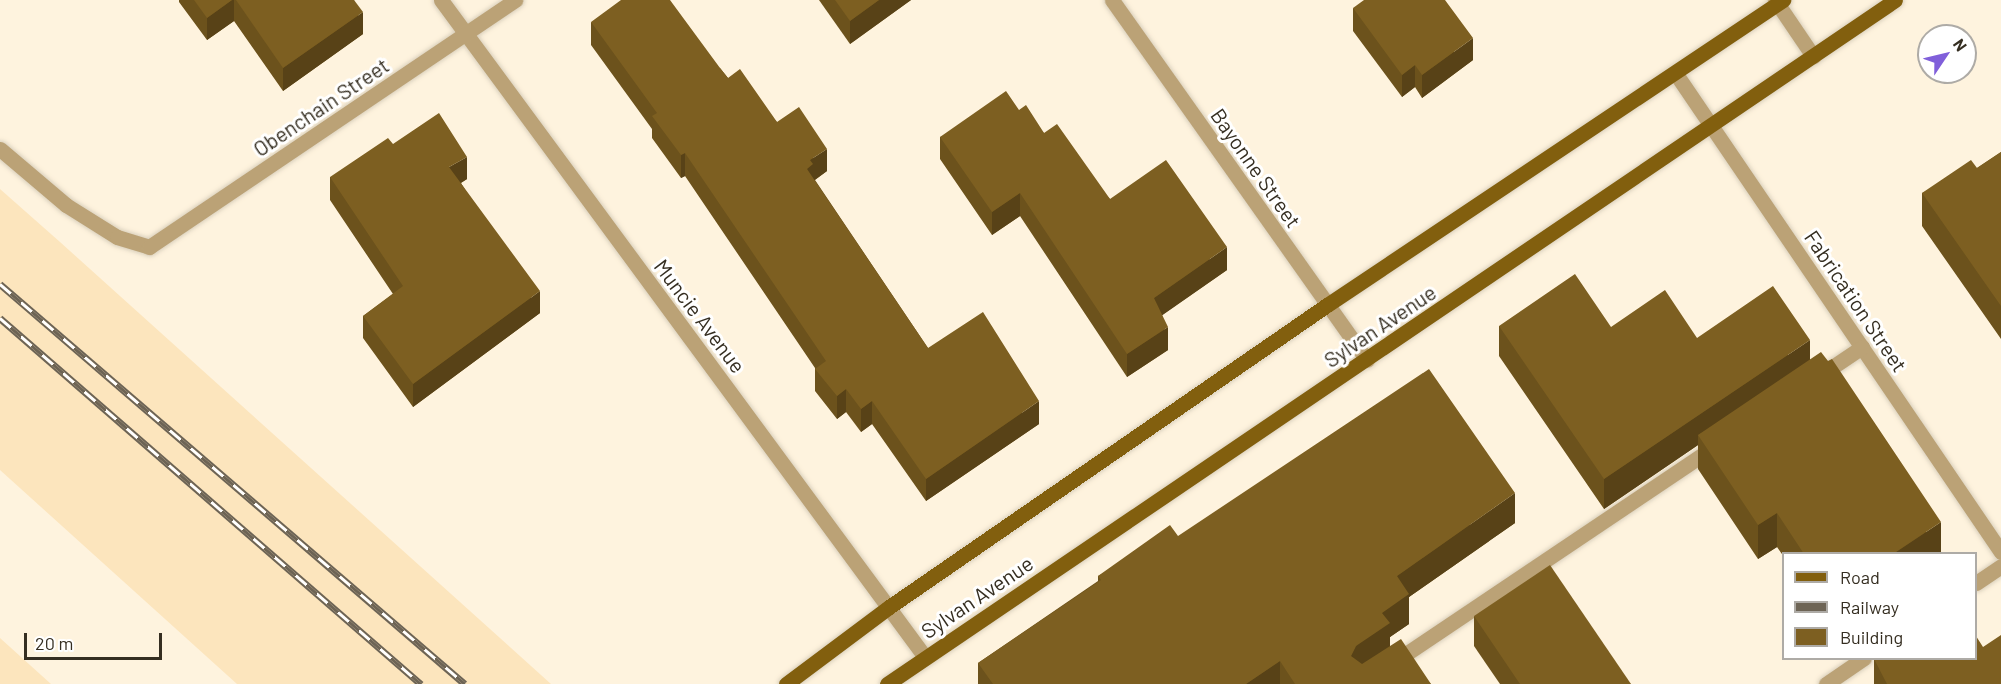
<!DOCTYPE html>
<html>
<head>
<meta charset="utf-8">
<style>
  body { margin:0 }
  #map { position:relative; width:2001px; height:684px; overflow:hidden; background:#fef3de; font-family:Barlow,sans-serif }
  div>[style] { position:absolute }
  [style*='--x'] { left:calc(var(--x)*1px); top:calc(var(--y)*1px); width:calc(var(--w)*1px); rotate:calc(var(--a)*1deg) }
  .built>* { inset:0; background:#fce5bd }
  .roads { filter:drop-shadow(0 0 2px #dad0bc) drop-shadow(0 0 2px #dad0bc) }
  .minor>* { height:15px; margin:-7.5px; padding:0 7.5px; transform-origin:7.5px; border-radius:7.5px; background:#bba276 }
  .major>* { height:15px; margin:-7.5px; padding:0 7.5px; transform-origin:7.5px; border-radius:7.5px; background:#825f0e }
  .rail>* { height:7px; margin-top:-3.5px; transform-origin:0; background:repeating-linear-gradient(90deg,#fff 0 14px,#6d6455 0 28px); box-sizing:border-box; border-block:2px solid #6d6455 }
  .wall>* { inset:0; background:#6c521c }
  .shaded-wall>* { inset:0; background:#584217 }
  .building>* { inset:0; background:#7d5f21 }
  span { translate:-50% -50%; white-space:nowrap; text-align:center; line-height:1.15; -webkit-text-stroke:6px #fff; paint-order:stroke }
  .street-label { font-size:21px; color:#352e21 }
  .legend { position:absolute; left:1782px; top:552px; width:195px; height:108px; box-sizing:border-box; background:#fff; border:2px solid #aeaba6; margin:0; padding:8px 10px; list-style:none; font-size:18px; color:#352e21 }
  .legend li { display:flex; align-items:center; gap:12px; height:30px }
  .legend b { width:30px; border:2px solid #aeaba6 }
  .north { position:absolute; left:1917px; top:24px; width:60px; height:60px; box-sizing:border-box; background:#fff; border:2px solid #aeaba6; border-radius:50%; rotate:55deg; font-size:16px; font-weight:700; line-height:24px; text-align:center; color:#352e21 }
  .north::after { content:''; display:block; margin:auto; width:21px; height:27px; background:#805fda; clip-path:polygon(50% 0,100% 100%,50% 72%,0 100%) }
  .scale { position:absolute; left:24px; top:633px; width:138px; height:27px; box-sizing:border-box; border:3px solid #352e21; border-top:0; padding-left:8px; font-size:18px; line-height:21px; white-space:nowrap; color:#352e21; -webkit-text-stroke:4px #fff; paint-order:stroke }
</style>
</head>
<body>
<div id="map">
  <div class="built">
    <div style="clip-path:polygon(0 189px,60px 242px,551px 684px,237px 684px,0 470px)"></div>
    <div style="clip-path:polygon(0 638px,51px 684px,0 684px)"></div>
  </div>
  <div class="roads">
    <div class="minor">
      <div style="--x:441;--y:0;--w:816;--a:53.62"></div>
      <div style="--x:1112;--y:0;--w:441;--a:54.7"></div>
      <div style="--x:1775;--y:0;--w:68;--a:55.8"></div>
      <div style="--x:1676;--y:74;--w:578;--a:55.79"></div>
      <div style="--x:0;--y:149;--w:87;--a:40.3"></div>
      <div style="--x:66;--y:205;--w:60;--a:32.1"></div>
      <div style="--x:117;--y:237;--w:34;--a:17"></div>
      <div style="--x:149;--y:247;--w:442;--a:-34"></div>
      <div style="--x:1819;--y:376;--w:52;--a:-34"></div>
      <div style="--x:1976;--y:583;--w:30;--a:-34"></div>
      <div style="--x:1361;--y:684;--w:427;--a:-33.9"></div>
      <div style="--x:1826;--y:684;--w:46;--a:-34.4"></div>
    </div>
    <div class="major">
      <div style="--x:786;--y:684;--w:129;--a:-36.8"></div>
      <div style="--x:889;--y:607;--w:532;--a:-34.59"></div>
      <div style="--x:1327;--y:305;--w:549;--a:-33.78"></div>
      <div style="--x:887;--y:684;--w:1218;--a:-34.16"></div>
    </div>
  </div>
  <div class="rail">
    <div style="--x:0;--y:284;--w:613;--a:40.7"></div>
    <div style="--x:0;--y:318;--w:558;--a:41"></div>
  </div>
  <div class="wall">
    <div style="clip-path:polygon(179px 0,354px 0,363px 34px,283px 91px,234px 21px,207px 40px,179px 2px)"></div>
    <div style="clip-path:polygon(819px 0,911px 0,850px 44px)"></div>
    <div style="clip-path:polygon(1353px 8px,1473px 60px,1422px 98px,1415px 87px,1402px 97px,1353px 31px)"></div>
    <div style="clip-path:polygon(591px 22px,720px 68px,728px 78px,777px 122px,827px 171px,815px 180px,928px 348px,1039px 424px,926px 501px,872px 424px,861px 432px,846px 412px,837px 419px,815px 391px,815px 368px,685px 176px,681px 178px,652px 138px,652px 129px,591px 45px)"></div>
    <div style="clip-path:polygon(1019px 110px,1044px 133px,1110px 199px,1227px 270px,1162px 315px,1168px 350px,1127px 377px,1020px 216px,992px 235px,940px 159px,940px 137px)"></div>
    <div style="clip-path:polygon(2001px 152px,2001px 339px,1922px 226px,1922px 193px,1977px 168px)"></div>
    <div style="clip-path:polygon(330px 177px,467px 179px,461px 183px,540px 313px,413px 407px,363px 338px,363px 316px,393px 294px,330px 200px)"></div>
    <div style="clip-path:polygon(1499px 326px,1611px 327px,1697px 338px,1810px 359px,1941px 554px,1784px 554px,1784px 557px,1777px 547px,1758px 559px,1698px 469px,1698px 445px,1604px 509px,1499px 356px)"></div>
    <div style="clip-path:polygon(1515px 523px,1409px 597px,1409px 624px,1390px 637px,1390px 646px,1431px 684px,978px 684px,978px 663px,1098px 581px,1098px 576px,1178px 536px)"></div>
    <div style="clip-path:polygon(1474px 616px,1631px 684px,1500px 684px,1474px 646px)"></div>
    <div style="clip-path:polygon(1983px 647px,2001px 684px,1874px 684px,1874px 658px)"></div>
  </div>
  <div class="shaded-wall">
    <div style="clip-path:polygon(232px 0,234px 0,234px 21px,207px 40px,207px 18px)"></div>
    <div style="clip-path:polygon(879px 0,911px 0,850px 44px,850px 21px)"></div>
    <div style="clip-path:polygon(363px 12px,363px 34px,283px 91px,283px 68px)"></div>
    <div style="clip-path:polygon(1473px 38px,1473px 60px,1422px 98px,1422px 75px)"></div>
    <div style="clip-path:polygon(1415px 65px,1415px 87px,1402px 97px,1402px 75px)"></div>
    <div style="clip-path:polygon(827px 149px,827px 171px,813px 181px,807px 169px,810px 160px)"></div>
    <div style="clip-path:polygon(685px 153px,685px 176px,681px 178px,681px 155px)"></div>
    <div style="clip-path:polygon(467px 157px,467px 179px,449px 190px,449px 167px)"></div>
    <div style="clip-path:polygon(1020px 193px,1020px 216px,992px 235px,992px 212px)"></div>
    <div style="clip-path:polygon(1227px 247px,1227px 270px,1154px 321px,1154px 298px)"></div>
    <div style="clip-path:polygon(540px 291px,540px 313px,413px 407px,413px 384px)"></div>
    <div style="clip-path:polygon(1168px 327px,1168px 350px,1127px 377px,1127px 354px)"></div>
    <div style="clip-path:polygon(1810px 340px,1810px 370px,1698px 435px,1698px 445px,1604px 509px,1604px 479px)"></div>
    <div style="clip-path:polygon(846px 389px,846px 412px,837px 419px,837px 396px)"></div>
    <div style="clip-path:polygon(872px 401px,872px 424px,861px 432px,861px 409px)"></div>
    <div style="clip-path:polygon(1039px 401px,1039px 424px,926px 501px,926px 479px)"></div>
    <div style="clip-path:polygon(1515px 493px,1515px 523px,1409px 597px,1409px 624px,1390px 637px,1390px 653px,1356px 676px,1351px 656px,1356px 646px,1382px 613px,1397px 576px)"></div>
    <div style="clip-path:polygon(1777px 513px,1777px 547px,1758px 559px,1758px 525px)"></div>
    <div style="clip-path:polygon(1941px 522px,1941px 554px,1893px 554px)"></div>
    <div style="clip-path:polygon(1280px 661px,1280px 684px,1246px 684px)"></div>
  </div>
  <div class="building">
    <div style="clip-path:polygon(194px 0,232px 0,207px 18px)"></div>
    <div style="clip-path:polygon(236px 0,354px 0,363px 12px,283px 68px)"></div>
    <div style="clip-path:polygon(621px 0,670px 0,720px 68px,728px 78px,740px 69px,777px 122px,799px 107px,827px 149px,810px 160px,813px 164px,807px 169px,928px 348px,983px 312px,1039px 401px,926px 479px,872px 401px,861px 409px,846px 389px,837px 396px,815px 369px,826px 361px,685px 153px,681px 155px,652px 116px,657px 113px,591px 22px)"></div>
    <div style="clip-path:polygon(835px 0,879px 0,850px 21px)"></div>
    <div style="clip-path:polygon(1364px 0,1445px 0,1473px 38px,1422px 75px,1415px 65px,1402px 75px,1353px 8px)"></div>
    <div style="clip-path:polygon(1006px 91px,1019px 110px,1026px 105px,1044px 133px,1057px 124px,1110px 199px,1166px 160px,1227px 247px,1154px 298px,1168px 327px,1127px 354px,1020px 193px,992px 212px,940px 137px)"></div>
    <div style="clip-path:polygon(439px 113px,467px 157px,449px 167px,540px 291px,413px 384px,363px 316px,403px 286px,330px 177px,388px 138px,393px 144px)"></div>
    <div style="clip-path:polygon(2001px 152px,2001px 306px,1922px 193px,1971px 160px,1977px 168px)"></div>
    <div style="clip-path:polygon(1575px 274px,1611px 327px,1665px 290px,1697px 338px,1773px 286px,1810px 340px,1604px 479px,1499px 326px)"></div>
    <div style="clip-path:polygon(1821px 352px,1828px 361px,1832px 359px,1941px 522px,1893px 554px,1804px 554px,1777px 513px,1758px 525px,1698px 435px)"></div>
    <div style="clip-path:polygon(1429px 369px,1515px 493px,1397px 576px,1409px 594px,1382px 613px,1390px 623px,1356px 646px,1351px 656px,1362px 664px,1401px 639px,1431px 684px,1295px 684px,1280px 661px,1246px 684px,993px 684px,978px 663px,1101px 580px,1098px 576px,1170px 525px,1178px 536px)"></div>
    <div style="clip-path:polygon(1550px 565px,1631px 684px,1520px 684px,1474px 616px)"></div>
    <div style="clip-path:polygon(2001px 635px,2001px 684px,1887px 684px,1874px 659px,1976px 658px,1976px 636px,1983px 647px)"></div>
  </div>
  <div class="street-label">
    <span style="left:321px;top:107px;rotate:-34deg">Obenchain Street</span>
    <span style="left:1256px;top:168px;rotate:55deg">Bayonne Street</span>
    <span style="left:1856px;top:301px;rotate:56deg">Fabrication Street</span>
    <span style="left:700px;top:316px;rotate:53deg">Muncie Avenue</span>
    <span style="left:1380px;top:326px;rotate:-34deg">Sylvan Avenue</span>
    <span style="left:977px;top:597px;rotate:-34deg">Sylvan Avenue</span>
  </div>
  <ul class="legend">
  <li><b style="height:8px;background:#825f0e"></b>Road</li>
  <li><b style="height:8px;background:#6d6455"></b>Railway</li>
  <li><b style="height:16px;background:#7d5f21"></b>Building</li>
  </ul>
  <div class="north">N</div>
  <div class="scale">20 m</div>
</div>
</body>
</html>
